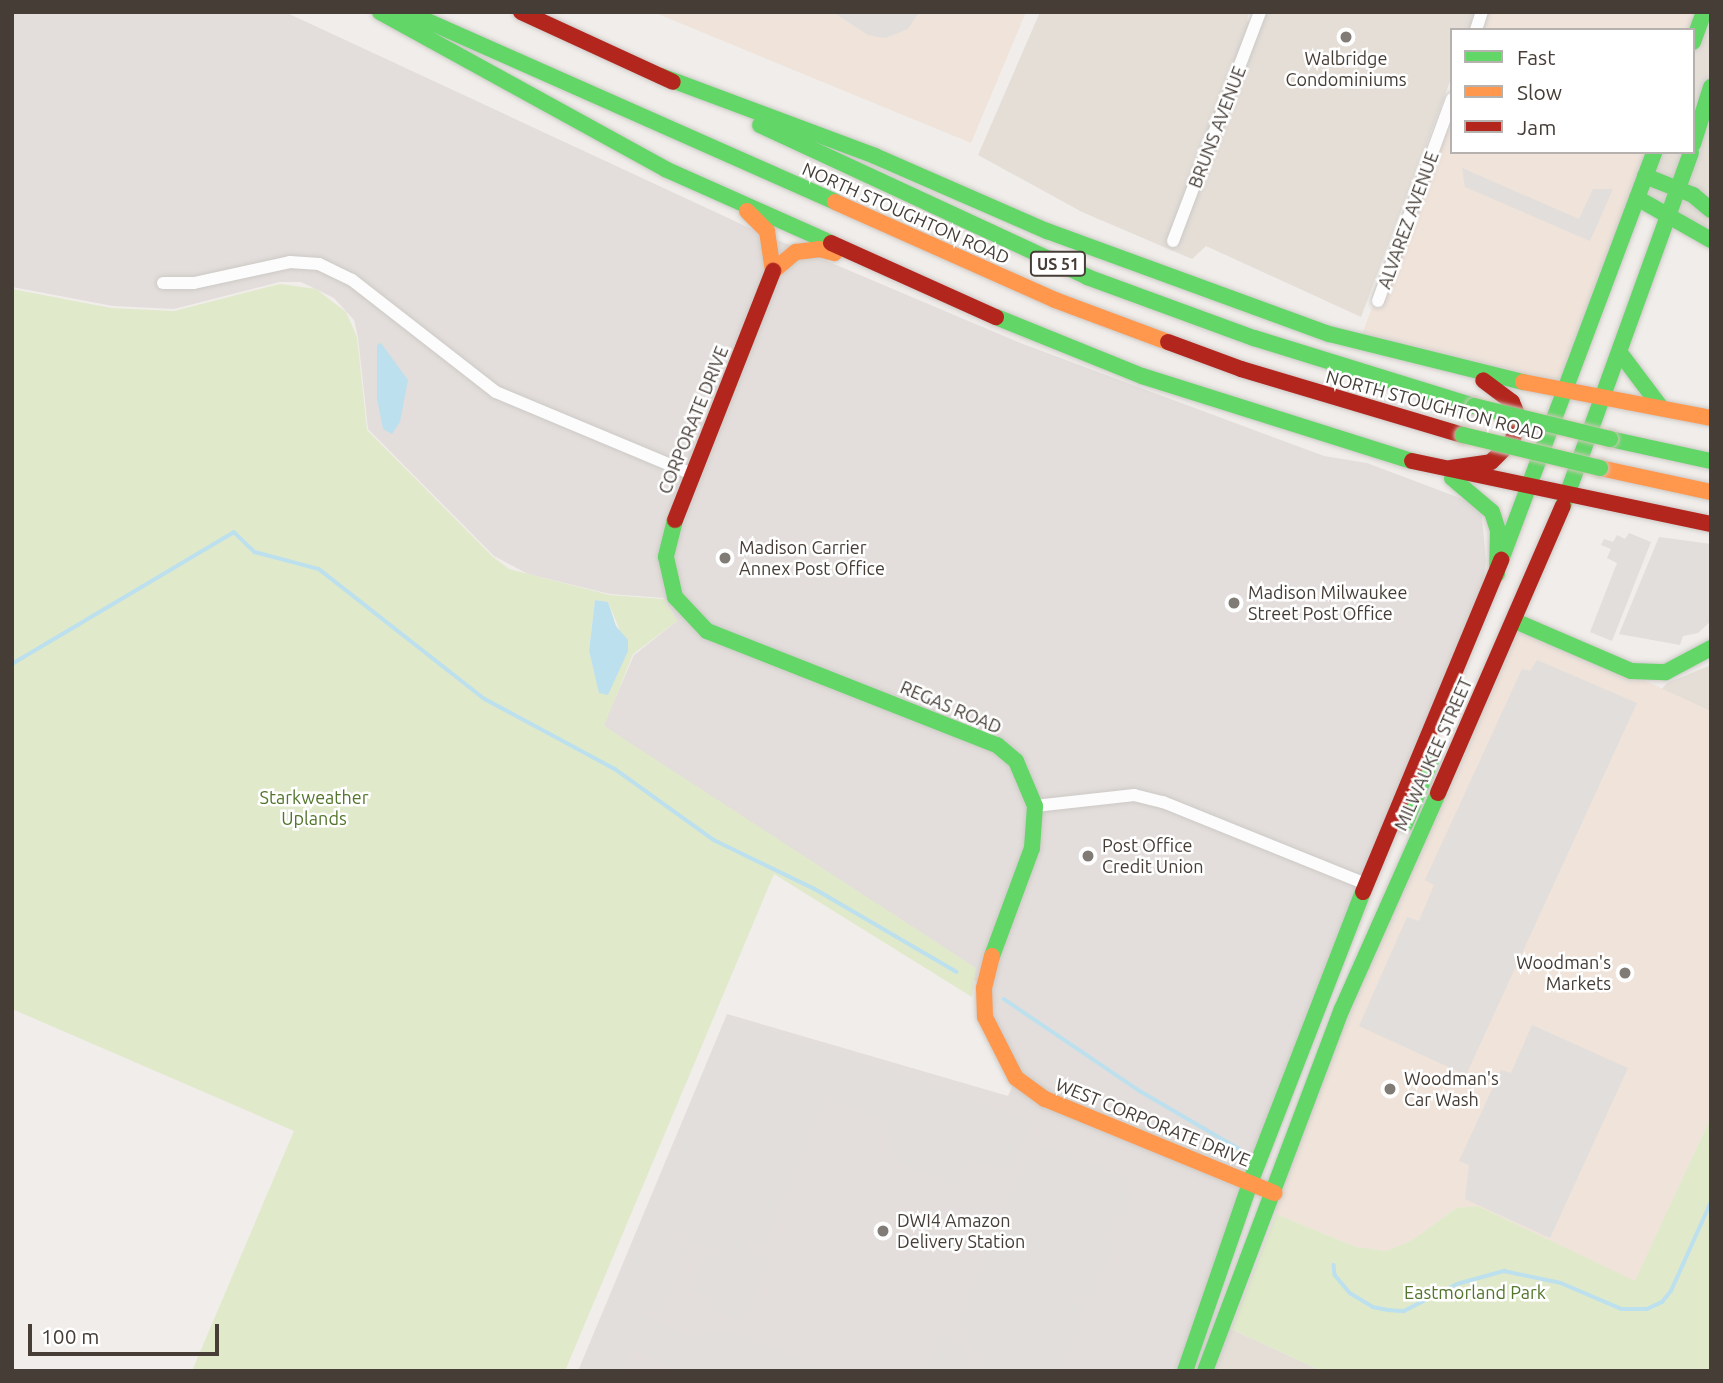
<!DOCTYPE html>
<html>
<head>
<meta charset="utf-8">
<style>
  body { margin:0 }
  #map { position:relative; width:1723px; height:1383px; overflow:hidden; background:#f0edea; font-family:Ubuntu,sans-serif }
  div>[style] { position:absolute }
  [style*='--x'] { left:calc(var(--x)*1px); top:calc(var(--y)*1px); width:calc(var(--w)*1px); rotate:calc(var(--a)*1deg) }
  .residential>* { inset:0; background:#e4ded7 }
  .commercial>* { inset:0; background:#efe3da; transform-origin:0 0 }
  .industrial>* { inset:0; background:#e3dedb }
  .green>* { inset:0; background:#e1e9cb }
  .parking>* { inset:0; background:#e1dedb }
  .water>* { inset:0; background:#bce0ed }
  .stream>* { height:3.5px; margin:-1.75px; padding:0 1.75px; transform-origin:1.75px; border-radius:1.75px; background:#bce0ed }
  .roads { filter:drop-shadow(0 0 2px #ccc9c6) drop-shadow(0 0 2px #ccc9c6) }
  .street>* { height:12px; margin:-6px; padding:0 6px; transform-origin:6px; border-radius:6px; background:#fdfcfc }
  .fast>* { height:16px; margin:-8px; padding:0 8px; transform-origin:8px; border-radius:8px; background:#63d668 }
  .slow>* { height:16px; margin:-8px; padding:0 8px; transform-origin:8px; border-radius:8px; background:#ff974d }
  .jam>* { height:16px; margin:-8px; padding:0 8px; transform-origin:8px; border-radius:8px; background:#b3261e }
  .bridges { filter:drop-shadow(0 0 2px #d1c6b8) drop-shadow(0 0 2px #d1c6b8) }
  .fast-bridge>* { height:16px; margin:-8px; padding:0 8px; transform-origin:8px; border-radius:8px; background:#63d668 }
  .dots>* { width:19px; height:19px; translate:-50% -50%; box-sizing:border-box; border:4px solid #fff; border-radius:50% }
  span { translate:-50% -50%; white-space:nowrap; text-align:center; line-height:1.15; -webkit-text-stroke:5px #fff; paint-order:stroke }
  .shield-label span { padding:2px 5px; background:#fff; border:2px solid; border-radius:5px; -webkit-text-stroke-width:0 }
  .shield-label { font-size:16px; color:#453d36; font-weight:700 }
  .poi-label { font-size:18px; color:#453d36 }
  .left { translate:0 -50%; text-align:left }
  .right { translate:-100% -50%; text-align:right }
  .street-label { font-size:18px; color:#453d36 }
  .park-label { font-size:18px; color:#52752b }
  .frame { position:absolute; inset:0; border:14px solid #453d36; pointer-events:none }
  .legend { position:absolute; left:1450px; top:28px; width:245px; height:126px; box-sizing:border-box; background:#fff; border:2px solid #b5b1af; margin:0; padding:9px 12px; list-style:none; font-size:21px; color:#453d36 }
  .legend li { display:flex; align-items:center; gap:14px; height:35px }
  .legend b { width:35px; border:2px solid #b5b1af }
  .scale { position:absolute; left:28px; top:1324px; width:191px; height:32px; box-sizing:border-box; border:4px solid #453d36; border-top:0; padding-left:9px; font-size:21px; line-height:24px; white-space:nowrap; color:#453d36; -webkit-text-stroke:5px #fff; paint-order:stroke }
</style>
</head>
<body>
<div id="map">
  <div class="residential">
    <div style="clip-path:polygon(1040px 12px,1249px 12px,1247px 20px,1260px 29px,1267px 12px,1477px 12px,1470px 30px,1452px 30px,1452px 76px,1361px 317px,1206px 246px,1192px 259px,1082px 212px,978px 155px)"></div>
    <div style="clip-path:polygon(1711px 12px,1711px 240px,1637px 198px,1654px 152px,1693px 152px,1693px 42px)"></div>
    <div style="clip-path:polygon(1711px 665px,1711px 712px,1661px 690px,1667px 683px)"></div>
    <div style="clip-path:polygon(1223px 1325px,1231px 1329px,1322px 1371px,1205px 1371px)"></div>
  </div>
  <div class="commercial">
    <div style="clip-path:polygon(653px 12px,1026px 12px,971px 143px)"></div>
    <div style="left:1482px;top:12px;width:222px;height:19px"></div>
    <div style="clip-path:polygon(1452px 99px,1452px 152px,1654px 152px,1567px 391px,1359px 342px)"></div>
    <div style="clip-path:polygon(1515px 621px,1711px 711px,1711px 1117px,1635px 1282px,1478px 1206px,1456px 1208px,1414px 1239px,1387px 1251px,1356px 1247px,1276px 1214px,1274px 1193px)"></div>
  </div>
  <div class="industrial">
    <div style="clip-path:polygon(12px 12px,285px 12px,756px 231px,1023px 344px,1324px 456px,1367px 463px,1481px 506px,1486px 561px,1479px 615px,1185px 1371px,578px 1371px,727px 1014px,1008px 1096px,1016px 1078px,984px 988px,890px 914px,603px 726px,634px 655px,677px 621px,664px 598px,610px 594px,528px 574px,494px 556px,368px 429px,358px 337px,354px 320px,334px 298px,301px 282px,280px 282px,174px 309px,113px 306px,12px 287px)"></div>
  </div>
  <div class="green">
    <div style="clip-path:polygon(evenodd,280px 284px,316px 289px,346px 312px,357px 337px,367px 430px,493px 557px,509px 569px,610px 595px,664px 599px,677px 621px,633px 654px,604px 726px,976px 968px,972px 997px,774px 874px,565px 1371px,192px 1371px,294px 1131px,12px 1009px,12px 289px,111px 308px,174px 311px,280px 284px,595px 600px,608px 602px,621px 633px,595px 676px,589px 651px,595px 600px)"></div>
    <div style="clip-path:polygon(1711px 1117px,1711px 1371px,1322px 1371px,1231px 1329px,1276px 1214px,1356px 1247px,1387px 1251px,1414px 1239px,1456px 1208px,1478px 1206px,1635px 1281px)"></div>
  </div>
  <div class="parking">
    <div style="clip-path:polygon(833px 12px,919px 12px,908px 29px,885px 38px,868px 35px)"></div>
    <div style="clip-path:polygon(1462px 168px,1579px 219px,1593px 189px,1613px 189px,1590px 241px,1465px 187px)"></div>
    <div style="clip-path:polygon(1629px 533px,1651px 542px,1612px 641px,1590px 632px,1617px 563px,1607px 558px,1611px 549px,1601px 545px,1604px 539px,1613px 542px,1617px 535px,1625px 539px)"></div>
    <div style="clip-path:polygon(1659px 537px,1711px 544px,1711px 621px,1698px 633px,1683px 636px,1680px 645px,1619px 634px)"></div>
    <div style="clip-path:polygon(1537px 660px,1637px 703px,1466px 1075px,1359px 1026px,1407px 917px,1419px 921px,1434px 885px,1425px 880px,1522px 669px,1530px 671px)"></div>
    <div style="clip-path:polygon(728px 1019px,858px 1057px,1030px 1122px,1011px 1172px,975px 1161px,961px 1172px,955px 1185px,894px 1159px,889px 1123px,825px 1097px,763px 1246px,749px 1240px,746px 1244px,750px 1251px,769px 1259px,742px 1324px,712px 1310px,706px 1295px,692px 1290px,706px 1254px,721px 1259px,721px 1253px,681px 1235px,674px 1243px,687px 1249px,660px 1314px,646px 1308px,643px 1312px,691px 1336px,726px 1329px,826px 1371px,682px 1371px,630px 1349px,620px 1371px,582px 1371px)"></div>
    <div style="clip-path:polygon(1532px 1025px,1628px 1068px,1550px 1238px,1465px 1199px,1469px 1165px,1459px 1161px,1501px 1070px,1511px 1073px)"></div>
    <div style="clip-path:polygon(1046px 1146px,1126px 1177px,1123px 1188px,1133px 1194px,1124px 1220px,1113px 1216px,1103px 1240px,1114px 1243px,1088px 1302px,1079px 1298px,1077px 1303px,1086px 1308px,1062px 1366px,1051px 1363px,1053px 1371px,979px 1371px,984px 1357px,971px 1351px,966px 1332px,957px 1326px,1028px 1152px,1042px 1157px)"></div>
    <div style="clip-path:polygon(942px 1331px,968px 1353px,973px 1371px,925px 1371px)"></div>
  </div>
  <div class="water">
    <div style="clip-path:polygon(381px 343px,408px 380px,400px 422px,392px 434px,383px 429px,377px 398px,377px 345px)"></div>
    <div style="clip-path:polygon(595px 600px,608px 602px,616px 626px,628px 640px,628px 651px,608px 695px,599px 693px,589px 651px)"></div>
  </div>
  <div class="stream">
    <div style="--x:12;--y:664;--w:258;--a:-30.7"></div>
    <div style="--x:234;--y:532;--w:29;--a:44"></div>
    <div style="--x:255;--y:552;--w:66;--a:14.9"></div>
    <div style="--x:319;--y:569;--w:211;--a:38.1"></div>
    <div style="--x:485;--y:699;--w:148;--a:28.3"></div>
    <div style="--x:615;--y:769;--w:122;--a:35.6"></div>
    <div style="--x:714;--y:840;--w:112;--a:25.9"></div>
    <div style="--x:815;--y:889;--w:164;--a:30.3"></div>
    <div style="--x:1004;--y:999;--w:164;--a:34.1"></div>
    <div style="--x:1140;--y:1091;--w:117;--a:30.3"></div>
    <div style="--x:1334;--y:1265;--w:10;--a:84"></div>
    <div style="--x:1335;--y:1275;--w:23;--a:50"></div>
    <div style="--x:1350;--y:1293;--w:27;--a:31"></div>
    <div style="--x:1373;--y:1307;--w:15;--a:11"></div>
    <div style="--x:1388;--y:1310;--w:16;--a:4"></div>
    <div style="--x:1404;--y:1311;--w:59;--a:-27"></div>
    <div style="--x:1457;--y:1284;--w:49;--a:-15.5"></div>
    <div style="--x:1504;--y:1271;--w:58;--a:11.9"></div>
    <div style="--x:1561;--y:1283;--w:66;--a:23.1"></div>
    <div style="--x:1622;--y:1309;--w:25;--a:0"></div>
    <div style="--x:1647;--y:1309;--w:17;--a:-25"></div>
    <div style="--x:1662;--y:1302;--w:14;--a:-51"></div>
    <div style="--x:1671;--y:1291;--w:98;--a:-65.8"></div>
  </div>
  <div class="roads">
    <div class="street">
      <div style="--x:1476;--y:30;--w:19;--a:-72"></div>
      <div style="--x:1173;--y:241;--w:245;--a:-69.2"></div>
      <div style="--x:163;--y:283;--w:31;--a:0"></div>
      <div style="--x:194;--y:283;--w:98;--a:-12.3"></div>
      <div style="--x:290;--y:262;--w:29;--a:4"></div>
      <div style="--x:319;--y:264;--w:37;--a:26"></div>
      <div style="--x:352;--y:280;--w:182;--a:37.9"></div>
      <div style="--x:496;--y:392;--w:212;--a:22.7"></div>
      <div style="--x:1378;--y:301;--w:215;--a:-69.9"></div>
      <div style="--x:1035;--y:806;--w:100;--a:-6.3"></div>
      <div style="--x:1134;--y:795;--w:30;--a:14"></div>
      <div style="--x:1163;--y:802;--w:219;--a:22"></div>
    </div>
    <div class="fast">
      <div style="--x:380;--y:12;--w:325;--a:28.8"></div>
      <div style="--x:665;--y:169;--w:182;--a:24"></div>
      <div style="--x:407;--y:12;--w:468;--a:23.9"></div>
      <div style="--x:1693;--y:42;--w:32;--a:-70"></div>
      <div style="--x:661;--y:76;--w:228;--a:20.5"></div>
      <div style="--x:875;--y:156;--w:188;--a:23.6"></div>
      <div style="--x:1047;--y:231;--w:300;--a:20.1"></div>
      <div style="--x:1329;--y:334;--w:200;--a:13.9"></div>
      <div style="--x:760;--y:125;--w:361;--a:24.9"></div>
      <div style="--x:1087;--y:277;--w:178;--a:20.1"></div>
      <div style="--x:1254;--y:338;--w:230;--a:17.2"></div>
      <div style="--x:1693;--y:144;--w:60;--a:-72.5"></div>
      <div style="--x:1645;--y:176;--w:52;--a:21.6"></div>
      <div style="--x:1693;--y:195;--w:23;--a:40"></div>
      <div style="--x:1637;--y:198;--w:85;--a:29.6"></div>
      <div style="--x:996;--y:317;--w:157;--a:22"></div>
      <div style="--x:1142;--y:376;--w:283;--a:17.5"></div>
      <div style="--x:1620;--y:353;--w:66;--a:53"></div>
      <div style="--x:1610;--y:439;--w:103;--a:12.3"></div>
      <div style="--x:1452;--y:478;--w:52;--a:40.4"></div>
      <div style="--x:1492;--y:512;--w:20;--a:72"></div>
      <div style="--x:1498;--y:531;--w:43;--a:91.3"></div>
      <div style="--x:1563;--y:506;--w:376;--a:-70.1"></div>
      <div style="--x:675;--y:520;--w:38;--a:104"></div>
      <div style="--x:666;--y:557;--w:41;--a:77.3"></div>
      <div style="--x:675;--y:597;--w:47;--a:46.7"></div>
      <div style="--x:707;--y:631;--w:312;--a:21.5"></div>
      <div style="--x:997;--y:745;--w:25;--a:40"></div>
      <div style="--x:1016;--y:761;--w:49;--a:67.1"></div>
      <div style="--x:1035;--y:806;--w:42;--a:94.1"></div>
      <div style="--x:1032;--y:848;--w:115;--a:110.3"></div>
      <div style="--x:1501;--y:560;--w:436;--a:-69.4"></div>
      <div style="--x:1515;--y:621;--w:126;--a:23.3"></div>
      <div style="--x:1631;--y:671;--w:35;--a:2"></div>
      <div style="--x:1666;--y:672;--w:51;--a:-28.1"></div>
      <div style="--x:1405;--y:824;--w:74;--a:-67.6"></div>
      <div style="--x:1185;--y:1371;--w:199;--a:-70.9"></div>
      <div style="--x:1250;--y:1183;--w:312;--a:-68.8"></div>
      <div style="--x:1205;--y:1371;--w:387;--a:-69.3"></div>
      <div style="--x:1342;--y:1009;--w:236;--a:-66"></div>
    </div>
    <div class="slow">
      <div style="--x:835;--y:202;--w:241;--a:24"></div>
      <div style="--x:1055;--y:300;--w:121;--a:20.4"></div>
      <div style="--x:747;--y:211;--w:28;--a:45"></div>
      <div style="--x:767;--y:231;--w:40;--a:81.5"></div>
      <div style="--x:773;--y:271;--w:30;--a:-40"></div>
      <div style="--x:796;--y:252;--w:23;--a:-7"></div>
      <div style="--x:819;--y:249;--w:16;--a:15"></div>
      <div style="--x:1523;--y:382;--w:191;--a:10.8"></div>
      <div style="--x:1600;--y:468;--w:114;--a:12.2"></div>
      <div style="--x:992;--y:956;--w:33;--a:104"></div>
      <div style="--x:984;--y:988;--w:29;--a:88"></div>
      <div style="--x:985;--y:1017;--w:68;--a:63.1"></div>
      <div style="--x:1016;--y:1078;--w:36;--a:36"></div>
      <div style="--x:1045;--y:1099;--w:248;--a:22.3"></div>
    </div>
    <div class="jam">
      <div style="--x:521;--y:12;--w:167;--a:24.7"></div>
      <div style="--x:831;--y:243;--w:181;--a:24.2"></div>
      <div style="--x:1168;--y:342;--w:78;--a:20.3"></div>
      <div style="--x:1241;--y:369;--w:232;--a:16.6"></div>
      <div style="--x:1412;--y:461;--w:306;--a:11.9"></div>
      <div style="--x:1451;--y:468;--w:40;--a:-8.5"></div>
      <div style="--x:1491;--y:462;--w:31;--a:-45"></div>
      <div style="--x:1513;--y:440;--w:26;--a:-81"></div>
      <div style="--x:1517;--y:414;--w:13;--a:-113"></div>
      <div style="--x:1512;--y:402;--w:36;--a:-143"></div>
      <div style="--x:675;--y:520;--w:268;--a:-68.5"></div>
      <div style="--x:1438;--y:793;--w:313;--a:-66.5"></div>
      <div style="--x:1363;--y:892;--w:360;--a:-67.4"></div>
    </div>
  </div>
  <div class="bridges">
    <div class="fast-bridge">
      <div style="--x:1474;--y:406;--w:140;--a:13.6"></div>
      <div style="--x:1463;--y:435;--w:141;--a:13.5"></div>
    </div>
  </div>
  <div class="dots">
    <div style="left:1346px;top:37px;background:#817b75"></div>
    <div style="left:725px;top:558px;background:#817b75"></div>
    <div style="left:1234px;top:603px;background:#817b75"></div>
    <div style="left:1088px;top:856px;background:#817b75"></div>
    <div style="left:1625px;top:973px;background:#817b75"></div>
    <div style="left:1390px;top:1089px;background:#817b75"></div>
    <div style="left:883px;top:1231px;background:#817b75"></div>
  </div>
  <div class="shield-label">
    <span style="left:1058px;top:264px">US 51</span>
  </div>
  <div class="poi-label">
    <span style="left:1346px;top:69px">Walbridge<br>Condominiums</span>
    <span class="left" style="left:739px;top:558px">Madison Carrier<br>Annex Post Office</span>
    <span class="left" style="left:1248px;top:603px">Madison Milwaukee<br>Street Post Office</span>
    <span class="left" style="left:1102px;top:856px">Post Office<br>Credit Union</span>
    <span class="right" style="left:1611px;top:973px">Woodman's<br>Markets</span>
    <span class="left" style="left:1404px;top:1089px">Woodman's<br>Car Wash</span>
    <span class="left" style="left:897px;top:1231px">DWI4 Amazon<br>Delivery Station</span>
  </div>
  <div class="street-label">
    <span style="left:1217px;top:127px;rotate:-69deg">BRUNS AVENUE</span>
    <span style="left:906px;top:213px;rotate:24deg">NORTH STOUGHTON ROAD</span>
    <span style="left:1408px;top:220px;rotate:-70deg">ALVAREZ AVENUE</span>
    <span style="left:1435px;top:405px;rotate:15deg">NORTH STOUGHTON ROAD</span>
    <span style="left:693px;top:420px;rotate:-68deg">CORPORATE DRIVE</span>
    <span style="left:951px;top:707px;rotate:23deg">REGAS ROAD</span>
    <span style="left:1433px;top:754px;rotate:-66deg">MILWAUKEE STREET</span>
    <span style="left:1153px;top:1122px;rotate:22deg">WEST CORPORATE DRIVE</span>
  </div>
  <div class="park-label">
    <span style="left:314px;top:808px">Starkweather<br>Uplands</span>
    <span style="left:1475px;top:1292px">Eastmorland Park</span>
  </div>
  <div class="frame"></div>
  <ul class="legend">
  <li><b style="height:9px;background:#63d668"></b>Fast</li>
  <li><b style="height:9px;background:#ff974d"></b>Slow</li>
  <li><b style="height:9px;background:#b3261e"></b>Jam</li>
  </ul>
  <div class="scale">100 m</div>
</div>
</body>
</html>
